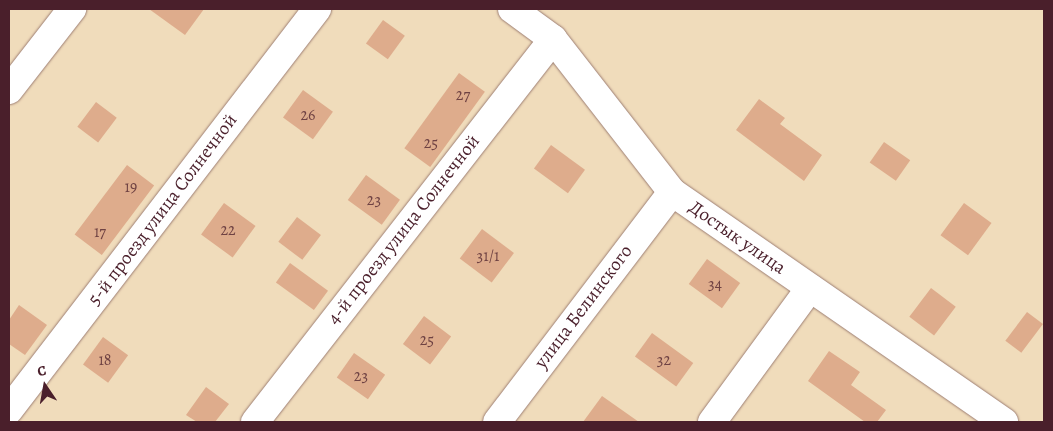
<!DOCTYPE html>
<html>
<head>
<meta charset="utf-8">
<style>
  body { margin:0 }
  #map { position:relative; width:1053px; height:431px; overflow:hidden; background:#f0dcbb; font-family:Alegreya,serif }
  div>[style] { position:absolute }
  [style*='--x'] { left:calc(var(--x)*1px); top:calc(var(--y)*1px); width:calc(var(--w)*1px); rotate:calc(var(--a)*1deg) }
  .building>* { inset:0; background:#deac8c; transform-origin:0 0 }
  .roads { filter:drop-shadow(0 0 1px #9d7e73) drop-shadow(0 0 1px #9d7e73) }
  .minor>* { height:28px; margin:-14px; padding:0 14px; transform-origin:14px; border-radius:14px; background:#fff }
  span { translate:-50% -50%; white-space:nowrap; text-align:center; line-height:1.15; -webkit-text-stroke:4.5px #fff; paint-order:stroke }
  .number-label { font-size:16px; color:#6f4243 }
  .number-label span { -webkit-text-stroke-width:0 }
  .street-label { font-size:19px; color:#4a1f2b }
  .frame { position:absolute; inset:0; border:10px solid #4a1f2b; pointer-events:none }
  .north { position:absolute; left:20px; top:361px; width:50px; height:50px; -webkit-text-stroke:4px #fff; paint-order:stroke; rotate:348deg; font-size:14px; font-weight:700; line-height:20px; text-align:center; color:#4a1f2b }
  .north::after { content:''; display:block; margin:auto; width:18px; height:22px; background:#4a1f2b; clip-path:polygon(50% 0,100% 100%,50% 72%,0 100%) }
</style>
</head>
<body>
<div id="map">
  <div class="building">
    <div style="clip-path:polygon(149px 9px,204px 9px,185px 35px)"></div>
    <div style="left:383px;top:20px;width:27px;height:29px;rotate:36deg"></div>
    <div style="left:459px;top:73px;width:32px;height:93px;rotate:36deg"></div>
    <div style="left:303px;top:90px;width:37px;height:34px;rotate:36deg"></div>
    <div style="clip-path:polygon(759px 99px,785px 118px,780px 124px,822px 155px,804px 181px,736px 130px)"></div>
    <div style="left:96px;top:102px;width:26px;height:31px;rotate:37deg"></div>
    <div style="left:884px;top:142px;width:32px;height:25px;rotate:35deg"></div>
    <div style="left:551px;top:145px;width:42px;height:29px;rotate:36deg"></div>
    <div style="left:127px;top:165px;width:34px;height:87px;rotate:37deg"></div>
    <div style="left:366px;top:175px;width:42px;height:31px;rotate:36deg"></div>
    <div style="left:224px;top:203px;width:39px;height:39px;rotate:36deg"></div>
    <div style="left:964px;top:203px;width:34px;height:40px;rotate:36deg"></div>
    <div style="left:297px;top:217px;width:30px;height:31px;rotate:37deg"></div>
    <div style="left:482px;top:229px;width:40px;height:37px;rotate:37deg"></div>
    <div style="left:707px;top:259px;width:41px;height:31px;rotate:36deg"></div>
    <div style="left:290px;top:263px;width:47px;height:24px;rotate:36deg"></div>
    <div style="left:931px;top:288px;width:31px;height:36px;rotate:37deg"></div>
    <div style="clip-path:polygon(19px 305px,47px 325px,25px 355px,9px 344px,9px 320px)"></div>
    <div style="left:1027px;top:312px;width:20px;height:36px;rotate:37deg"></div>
    <div style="left:424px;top:316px;width:34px;height:35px;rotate:37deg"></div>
    <div style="left:652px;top:333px;width:51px;height:29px;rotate:36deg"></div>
    <div style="left:103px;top:337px;width:31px;height:34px;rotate:36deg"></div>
    <div style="clip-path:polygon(829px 351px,860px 372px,851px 385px,886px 410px,877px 422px,865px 422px,808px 381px)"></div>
    <div style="left:354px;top:353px;width:38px;height:30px;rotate:35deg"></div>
    <div style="clip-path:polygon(206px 387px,229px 404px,215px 422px,197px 422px,186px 415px)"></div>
    <div style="clip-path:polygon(602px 396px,639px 422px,583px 422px)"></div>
  </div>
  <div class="roads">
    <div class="minor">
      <div style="--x:512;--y:9;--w:51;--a:36.2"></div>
      <div style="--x:553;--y:39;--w:194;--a:52.1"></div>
      <div style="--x:672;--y:192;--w:404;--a:34.7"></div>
      <div style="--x:9;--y:90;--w:103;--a:-52.1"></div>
      <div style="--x:9;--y:410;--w:506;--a:-52.47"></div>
      <div style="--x:255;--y:422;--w:485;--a:-52.1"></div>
      <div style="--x:497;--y:422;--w:289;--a:-52.7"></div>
      <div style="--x:712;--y:422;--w:166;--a:-53.8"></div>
    </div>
  </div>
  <div class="number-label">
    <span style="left:463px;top:95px">27</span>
    <span style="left:308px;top:115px">26</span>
    <span style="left:431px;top:143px">25</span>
    <span style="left:131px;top:187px">19</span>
    <span style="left:374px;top:200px">23</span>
    <span style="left:228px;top:230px">22</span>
    <span style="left:100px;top:232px">17</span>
    <span style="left:488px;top:256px">31/1</span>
    <span style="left:715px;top:284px">34</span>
    <span style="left:427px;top:340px">25</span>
    <span style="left:105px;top:360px">18</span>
    <span style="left:664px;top:360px">32</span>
    <span style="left:361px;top:376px">23</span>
  </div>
  <div class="street-label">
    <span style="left:163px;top:210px;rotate:-53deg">5-й проезд улица Солнечной</span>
    <span style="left:404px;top:230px;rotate:-52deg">4-й проезд улица Солнечной</span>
    <span style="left:737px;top:238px;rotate:35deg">Достык улица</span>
    <span style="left:584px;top:307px;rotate:-53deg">улица Белинского</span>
  </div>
  <div class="frame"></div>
  <div class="north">С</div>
</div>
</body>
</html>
